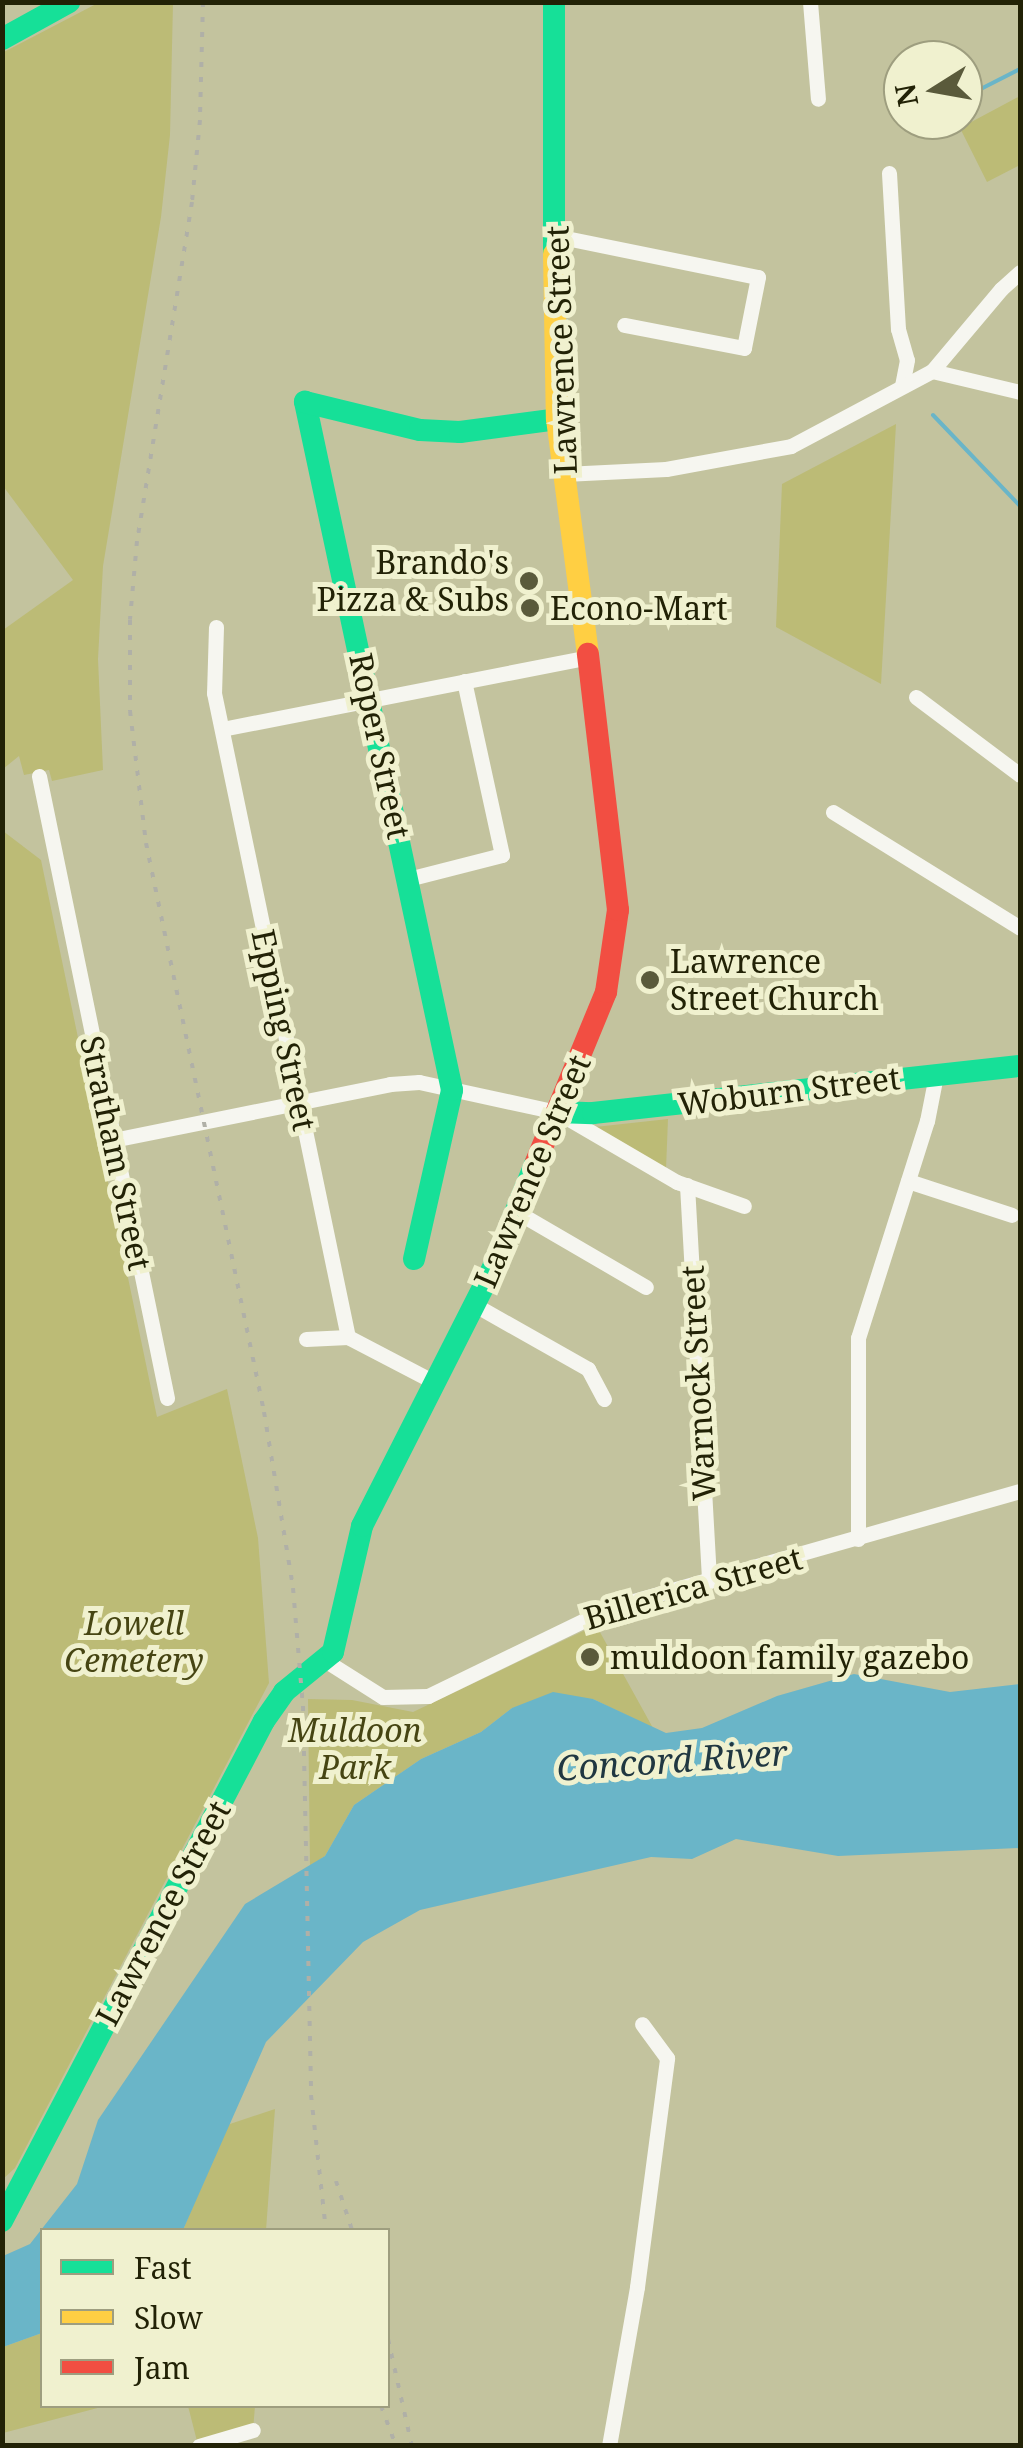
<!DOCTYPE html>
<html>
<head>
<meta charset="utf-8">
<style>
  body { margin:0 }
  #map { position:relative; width:1023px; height:2448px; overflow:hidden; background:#c3c39e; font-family:"Noto Serif",serif }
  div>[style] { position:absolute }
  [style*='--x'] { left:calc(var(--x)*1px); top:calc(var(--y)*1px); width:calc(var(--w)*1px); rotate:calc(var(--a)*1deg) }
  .green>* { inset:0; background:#bcbb76 }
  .water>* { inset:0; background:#6ab5c8 }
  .stream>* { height:4px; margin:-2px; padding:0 2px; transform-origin:2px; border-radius:2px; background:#6ab5c8 }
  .street>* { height:15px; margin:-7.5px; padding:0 7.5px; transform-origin:7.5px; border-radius:7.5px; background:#f6f6f0 }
  .fast>* { height:22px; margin:-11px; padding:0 11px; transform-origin:11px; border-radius:11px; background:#16e098 }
  .slow>* { height:22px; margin:-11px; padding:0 11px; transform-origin:11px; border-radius:11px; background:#ffcf43 }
  .jam>* { height:22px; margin:-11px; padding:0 11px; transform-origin:11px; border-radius:11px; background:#f24e42 }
  .rail>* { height:4px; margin-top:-2px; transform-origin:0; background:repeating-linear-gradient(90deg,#b0b0a7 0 5px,transparent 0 15px) }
  .dots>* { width:28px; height:28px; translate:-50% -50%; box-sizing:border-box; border:5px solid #f0f1cf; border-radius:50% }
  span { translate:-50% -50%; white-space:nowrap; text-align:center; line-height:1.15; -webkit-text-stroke:10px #f0f1cf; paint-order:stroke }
  .street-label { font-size:32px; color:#222206 }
  .poi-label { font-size:32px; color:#222206 }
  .right { translate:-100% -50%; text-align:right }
  .left { translate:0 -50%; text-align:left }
  .park-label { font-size:32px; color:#464513; font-style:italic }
  .water-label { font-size:35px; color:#203741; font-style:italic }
  .frame { position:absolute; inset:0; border:5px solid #222206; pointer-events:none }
  .legend { position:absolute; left:40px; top:2228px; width:350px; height:180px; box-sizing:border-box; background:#f0f1cf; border:2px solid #9e9e7f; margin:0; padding:12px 18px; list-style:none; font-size:30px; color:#222206 }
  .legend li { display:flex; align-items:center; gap:20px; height:50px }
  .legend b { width:50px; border:2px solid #9e9e7f }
  .north { position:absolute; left:883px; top:40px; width:100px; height:100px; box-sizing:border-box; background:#f0f1cf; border:2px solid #9e9e7f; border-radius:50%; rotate:259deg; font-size:28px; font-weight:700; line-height:40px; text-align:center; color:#222206 }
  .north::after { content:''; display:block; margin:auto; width:35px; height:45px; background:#5a5a3b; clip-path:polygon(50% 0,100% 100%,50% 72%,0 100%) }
</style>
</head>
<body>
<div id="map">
  <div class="green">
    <div style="clip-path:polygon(98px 3px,173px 3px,170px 135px,161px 217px,103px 566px,98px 659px,103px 770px,52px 781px,49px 770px,24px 775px,19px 756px,3px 769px,3px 630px,73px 580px,3px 486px,2px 53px)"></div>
    <div style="clip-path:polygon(1020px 96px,1020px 165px,987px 182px,960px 128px)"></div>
    <div style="clip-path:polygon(896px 424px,894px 459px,881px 684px,776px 627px,782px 484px)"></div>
    <div style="clip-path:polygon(3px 831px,41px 860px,157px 1417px,227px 1389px,258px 1538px,269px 1683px,15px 2168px,3px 2179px)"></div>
    <div style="clip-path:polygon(668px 1119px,666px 1169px,595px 1127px)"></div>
    <div style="clip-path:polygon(596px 1625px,653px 1728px,593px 1699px,512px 1708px,481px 1732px,421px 1759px,354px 1805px,325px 1856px,310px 1866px,308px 1699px,352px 1700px,413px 1712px)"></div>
    <div style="clip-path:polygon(275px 2109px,266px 2230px,183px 2230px,227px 2125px)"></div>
    <div style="clip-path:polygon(42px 2333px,42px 2406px,105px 2406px,3px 2433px,3px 2347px)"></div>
    <div style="clip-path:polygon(188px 2406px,255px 2406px,253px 2430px,198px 2445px)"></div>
  </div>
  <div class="water">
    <div style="clip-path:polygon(854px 1674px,950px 1692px,1020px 1684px,1020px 1848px,838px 1856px,736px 1839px,692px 1859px,651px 1857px,420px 1910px,363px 1942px,266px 2042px,183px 2230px,42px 2230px,42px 2333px,3px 2347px,3px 2256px,30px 2244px,77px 2184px,98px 2120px,245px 1904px,325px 1856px,354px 1805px,421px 1759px,481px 1732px,512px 1708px,553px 1692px,593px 1699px,666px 1733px,702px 1728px,777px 1696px)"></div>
  </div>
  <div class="stream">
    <div style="--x:963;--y:98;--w:64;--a:-27"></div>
    <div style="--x:933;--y:415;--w:126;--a:46.3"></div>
  </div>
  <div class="street">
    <div style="--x:810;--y:2;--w:97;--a:85.3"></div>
    <div style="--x:889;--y:173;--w:156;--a:86.7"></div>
    <div style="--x:898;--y:329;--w:32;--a:74"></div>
    <div style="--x:907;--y:360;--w:25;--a:101"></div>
    <div style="--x:556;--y:236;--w:206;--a:11.5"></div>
    <div style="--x:758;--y:277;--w:72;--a:101.2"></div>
    <div style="--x:744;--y:348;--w:122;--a:-169.1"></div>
    <div style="--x:932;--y:371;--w:90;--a:13.4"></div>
    <div style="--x:564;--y:474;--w:102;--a:-2.8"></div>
    <div style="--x:666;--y:469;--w:127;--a:-10.4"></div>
    <div style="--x:791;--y:446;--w:160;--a:-28"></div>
    <div style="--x:932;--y:371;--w:107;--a:-49.9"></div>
    <div style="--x:1001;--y:289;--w:25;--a:-42"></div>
    <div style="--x:216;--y:627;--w:66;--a:91.7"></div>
    <div style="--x:214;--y:693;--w:658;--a:78.25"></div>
    <div style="--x:348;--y:1337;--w:97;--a:27.6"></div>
    <div style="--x:916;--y:697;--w:130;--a:36.9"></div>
    <div style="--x:222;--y:729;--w:375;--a:-11.1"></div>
    <div style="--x:39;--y:776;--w:635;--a:78.37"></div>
    <div style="--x:833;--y:812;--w:220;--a:31.8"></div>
    <div style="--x:408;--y:879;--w:97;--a:-14.3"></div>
    <div style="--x:502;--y:855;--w:178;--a:-102.3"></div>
    <div style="--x:113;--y:1140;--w:283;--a:-11.4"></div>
    <div style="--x:390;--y:1084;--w:29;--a:-4"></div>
    <div style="--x:419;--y:1082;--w:141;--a:12.3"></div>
    <div style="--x:557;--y:1112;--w:139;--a:30.3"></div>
    <div style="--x:677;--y:1182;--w:71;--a:19.7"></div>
    <div style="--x:908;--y:1181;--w:109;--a:18.1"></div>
    <div style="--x:687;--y:1185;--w:397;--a:86.8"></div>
    <div style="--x:517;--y:1212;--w:149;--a:30.2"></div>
    <div style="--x:475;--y:1305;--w:130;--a:29.5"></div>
    <div style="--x:588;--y:1369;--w:34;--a:62"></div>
    <div style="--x:306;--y:1339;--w:42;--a:-2.7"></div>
    <div style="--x:858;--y:1539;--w:201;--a:-90"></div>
    <div style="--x:858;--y:1338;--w:228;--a:-72.4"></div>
    <div style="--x:927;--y:1121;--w:47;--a:-78.9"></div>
    <div style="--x:326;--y:1661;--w:67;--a:32.3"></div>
    <div style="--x:383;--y:1697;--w:45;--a:-1.3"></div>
    <div style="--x:428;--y:1696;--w:201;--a:-25.9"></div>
    <div style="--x:609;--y:1608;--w:427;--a:-15.9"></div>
    <div style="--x:199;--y:2446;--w:56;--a:-16.5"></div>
    <div style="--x:609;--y:2446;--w:161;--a:-80"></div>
    <div style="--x:637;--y:2287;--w:231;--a:-82.5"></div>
    <div style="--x:667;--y:2058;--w:42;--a:-126.3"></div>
  </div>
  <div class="fast">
    <div style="--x:554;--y:2;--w:252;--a:90"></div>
    <div style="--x:2;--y:39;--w:77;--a:-28.9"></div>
    <div style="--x:557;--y:1112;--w:36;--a:2"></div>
    <div style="--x:593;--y:1113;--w:430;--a:-6.3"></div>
    <div style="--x:414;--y:1259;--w:173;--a:-77.3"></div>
    <div style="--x:452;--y:1090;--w:704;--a:-102.06"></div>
    <div style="--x:305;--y:402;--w:118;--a:13.7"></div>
    <div style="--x:420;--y:430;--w:40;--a:2.9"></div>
    <div style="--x:460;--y:432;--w:98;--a:-7.6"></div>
    <div style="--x:2;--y:2221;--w:564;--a:-62.35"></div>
    <div style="--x:264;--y:1721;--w:35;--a:-55"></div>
    <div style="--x:284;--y:1692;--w:63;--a:-39.2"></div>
    <div style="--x:333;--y:1652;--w:129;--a:-77"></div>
    <div style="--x:362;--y:1526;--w:285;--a:-63.1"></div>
    <div style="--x:491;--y:1272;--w:119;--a:-67.8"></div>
  </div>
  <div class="slow">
    <div style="--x:554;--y:254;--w:165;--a:89"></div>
    <div style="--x:557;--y:419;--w:237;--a:82.5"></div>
  </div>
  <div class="jam">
    <div style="--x:536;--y:1162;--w:184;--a:-67.6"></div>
    <div style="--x:606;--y:992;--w:83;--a:-81.7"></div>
    <div style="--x:618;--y:910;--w:258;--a:-96.7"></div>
  </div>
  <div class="rail">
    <div style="--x:203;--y:2;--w:118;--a:91.5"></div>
    <div style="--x:200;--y:120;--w:82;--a:95.6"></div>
    <div style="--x:192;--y:202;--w:343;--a:99.2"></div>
    <div style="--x:137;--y:541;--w:79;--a:95.1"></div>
    <div style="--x:130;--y:620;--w:91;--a:90"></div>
    <div style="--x:130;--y:711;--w:133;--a:83.1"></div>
    <div style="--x:146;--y:843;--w:581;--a:78.28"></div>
    <div style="--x:264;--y:1412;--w:178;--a:80.6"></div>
    <div style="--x:293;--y:1588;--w:118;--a:85.2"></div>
    <div style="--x:303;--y:1706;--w:389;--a:88.8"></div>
    <div style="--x:311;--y:2095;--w:136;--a:83.7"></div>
    <div style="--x:336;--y:2181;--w:52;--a:71.9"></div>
    <div style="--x:388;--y:2339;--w:110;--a:77.4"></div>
    <div style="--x:381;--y:2406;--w:43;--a:69.4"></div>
  </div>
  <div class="dots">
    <div style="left:529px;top:581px;background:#5a5a3b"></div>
    <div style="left:530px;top:608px;background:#5a5a3b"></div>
    <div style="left:650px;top:980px;background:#5a5a3b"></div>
    <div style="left:590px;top:1657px;background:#5a5a3b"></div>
  </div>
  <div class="street-label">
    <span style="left:561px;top:350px;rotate:-92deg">Lawrence Street</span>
    <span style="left:380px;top:746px;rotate:78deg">Roper Street</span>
    <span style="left:284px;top:1030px;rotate:78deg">Epping Street</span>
    <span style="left:789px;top:1091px;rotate:-7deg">Woburn Street</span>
    <span style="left:116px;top:1153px;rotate:78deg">Stratham Street</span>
    <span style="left:532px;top:1171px;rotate:-67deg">Lawrence Street</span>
    <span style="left:698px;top:1383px;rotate:-93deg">Warnock Street</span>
    <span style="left:693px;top:1588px;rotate:-16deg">Billerica Street</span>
    <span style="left:163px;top:1913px;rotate:-62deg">Lawrence Street</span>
  </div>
  <div class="poi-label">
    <span class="right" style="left:509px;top:581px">Brando's<br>Pizza &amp; Subs</span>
    <span class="left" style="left:550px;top:608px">Econo-Mart</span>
    <span class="left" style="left:670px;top:980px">Lawrence<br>Street Church</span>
    <span class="left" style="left:610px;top:1657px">muldoon family gazebo</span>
  </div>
  <div class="park-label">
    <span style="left:134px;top:1642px">Lowell<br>Cemetery</span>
    <span style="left:355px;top:1749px">Muldoon<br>Park</span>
  </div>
  <div class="water-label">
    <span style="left:672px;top:1760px;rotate:-4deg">Concord River</span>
  </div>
  <div class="frame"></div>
  <ul class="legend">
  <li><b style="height:12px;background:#16e098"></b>Fast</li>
  <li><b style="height:12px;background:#ffcf43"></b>Slow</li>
  <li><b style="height:12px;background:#f24e42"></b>Jam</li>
  </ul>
  <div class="north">N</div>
</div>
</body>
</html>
